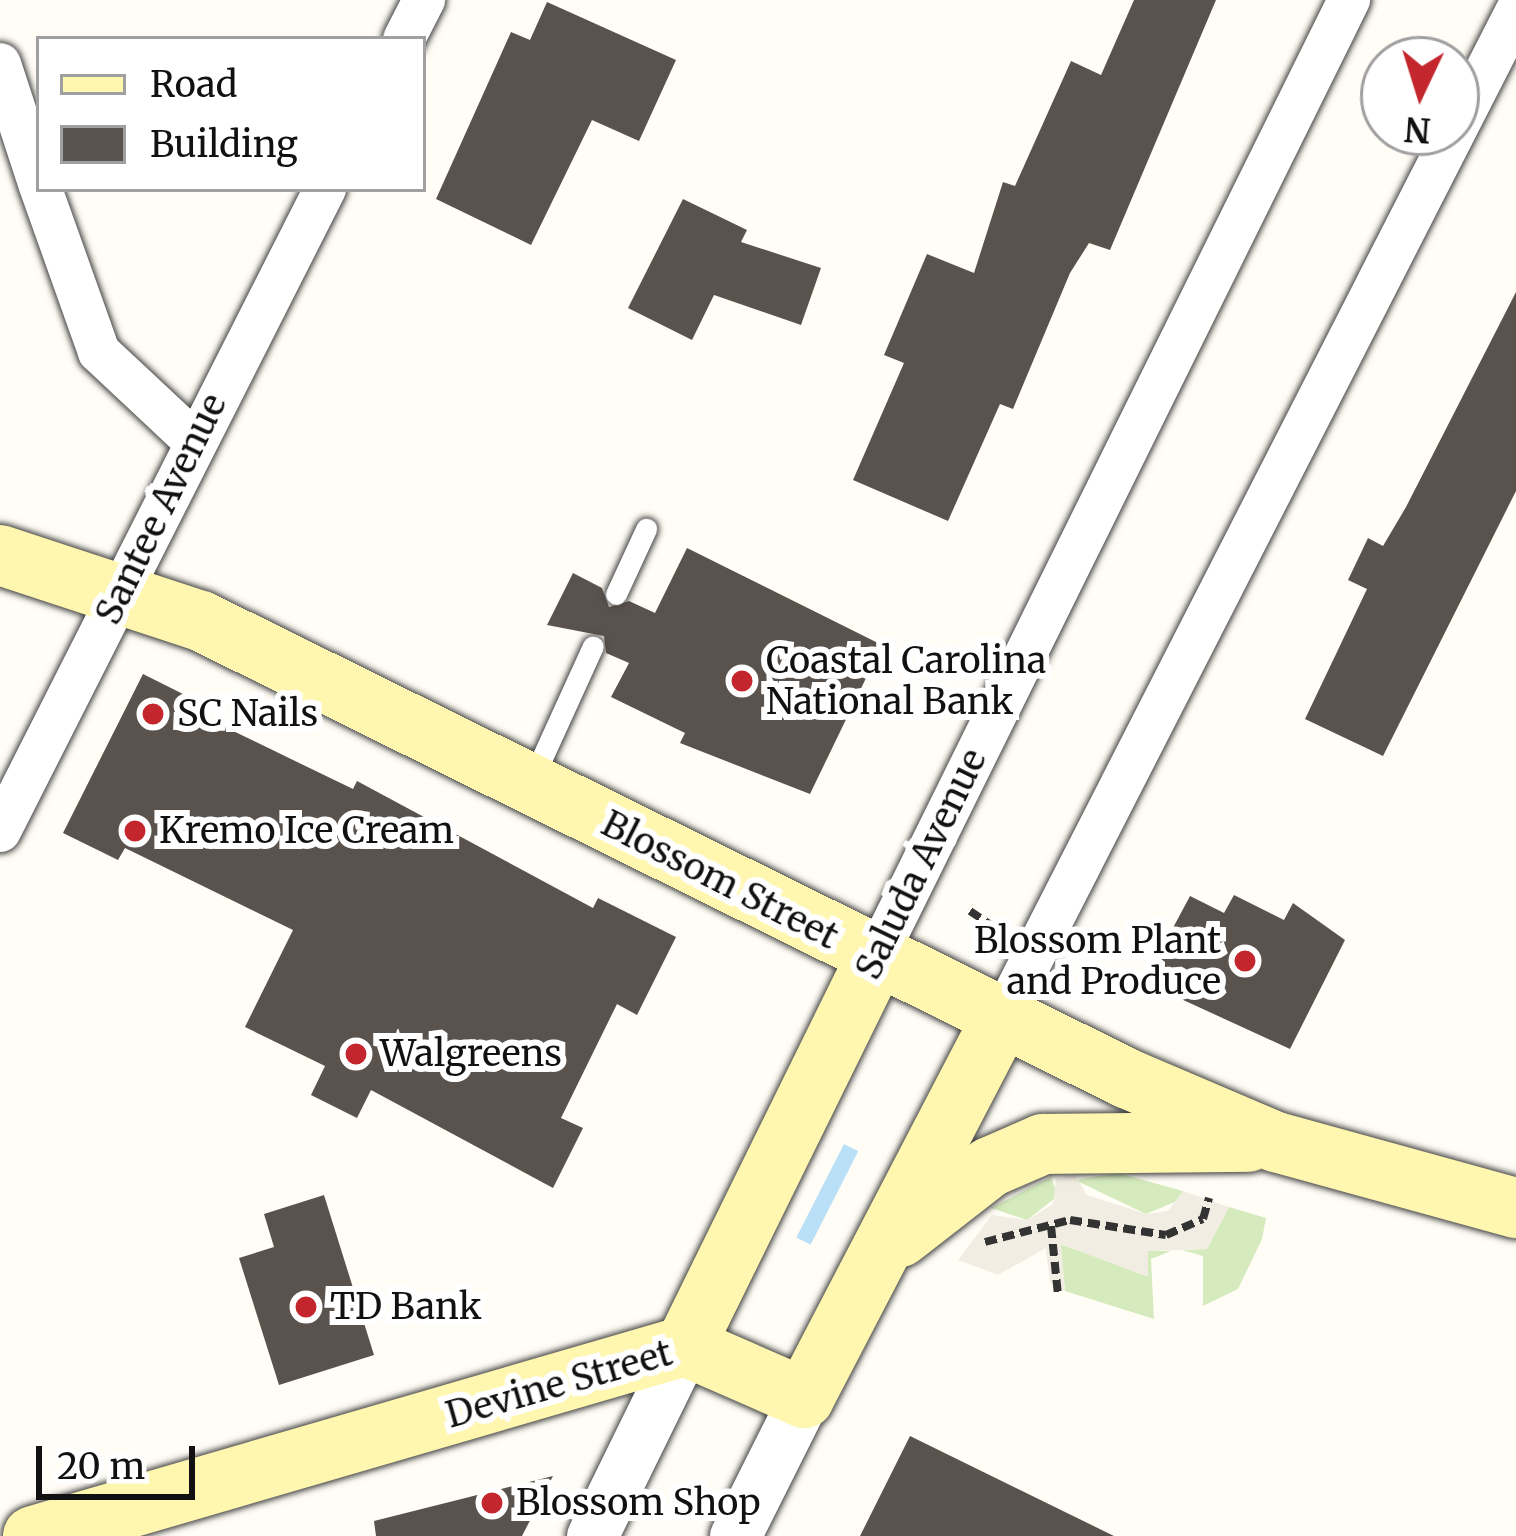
<!DOCTYPE html>
<html>
<head>
<meta charset="utf-8">
<style>
  body { margin:0 }
  #map { position:relative; width:1516px; height:1536px; overflow:hidden; background:#fffdf5; font-family:Merriweather,serif }
  div>[style] { position:absolute }
  [style*='--x'] { left:calc(var(--x)*1px); top:calc(var(--y)*1px); width:calc(var(--w)*1px); rotate:calc(var(--a)*1deg) }
  .green>* { inset:0; background:#d5ebbd }
  .plaza>* { inset:0; background:#f1ede2 }
  .water>* { inset:0; background:#b9e0f7; transform-origin:0 0 }
  .building>* { inset:0; background:#5a524d }
  .path>* { height:8px; margin-top:-4px; transform-origin:0; background:repeating-linear-gradient(90deg,#333 0 12px,transparent 0 18px) }
  .roads { filter:drop-shadow(0 0 3px #444) drop-shadow(0 0 3px #444) }
  .service>* { height:21px; margin:-10.5px; padding:0 10.5px; transform-origin:10.5px; border-radius:10.5px; background:#fff }
  .minor>* { height:42px; margin:-21px; padding:0 21px; transform-origin:21px; border-radius:21px; background:#fff }
  .tertiary>* { height:51px; margin:-25.5px; padding:0 25.5px; transform-origin:25.5px; border-radius:25.5px; background:#fff }
  .secondary>* { height:60px; margin:-30px; padding:0 30px; transform-origin:30px; border-radius:30px; background:#fff6b0 }
  .dots>* { width:33px; height:33px; translate:-50% -50%; box-sizing:border-box; border:6px solid #fff; border-radius:50% }
  span { translate:-50% -50%; white-space:nowrap; text-align:center; line-height:1.15; -webkit-text-stroke:12px #fff; paint-order:stroke }
  .street-label { font-size:36px; color:#111 }
  .poi-label { font-size:36px; color:#111 }
  .left { translate:0 -50%; text-align:left }
  .right { translate:-100% -50%; text-align:right }
  .legend { position:absolute; left:36px; top:36px; width:390px; height:156px; box-sizing:border-box; background:#fff; border:3px solid #a0a0a0; margin:0; padding:15px 21px; list-style:none; font-size:36px; color:#111 }
  .legend li { display:flex; align-items:center; gap:24px; height:60px }
  .legend b { width:60px; border:3px solid #a0a0a0 }
  .north { position:absolute; left:1360px; top:36px; width:120px; height:120px; box-sizing:border-box; background:#fff; border:3px solid #a0a0a0; border-radius:50%; rotate:184deg; font-size:33px; font-weight:700; line-height:48px; text-align:center; color:#111 }
  .north::after { content:''; display:block; margin:auto; width:42px; height:54px; background:#c4262e; clip-path:polygon(50% 0,100% 100%,50% 72%,0 100%) }
  .scale { position:absolute; left:36px; top:1446px; width:159px; height:54px; box-sizing:border-box; border:6px solid #111; border-top:0; padding-left:15px; font-size:36px; line-height:42px; white-space:nowrap; color:#111; -webkit-text-stroke:9px #fff; paint-order:stroke }
</style>
</head>
<body>
<div id="map">
  <div class="green">
    <div style="clip-path:polygon(1118px 1173px,1183px 1191px,1182px 1199px,1146px 1214px,1075px 1180px)"></div>
    <div style="clip-path:polygon(1051px 1177px,1058px 1196px,1027px 1220px,991px 1208px)"></div>
    <div style="clip-path:polygon(1229px 1207px,1266px 1218px,1262px 1239px,1238px 1289px,1203px 1306px,1203px 1256px,1182px 1250px,1207px 1249px)"></div>
    <div style="clip-path:polygon(1060px 1244px,1148px 1276px,1148px 1251px,1171px 1251px,1151px 1259px,1154px 1319px,1065px 1291px)"></div>
  </div>
  <div class="plaza">
    <div style="clip-path:polygon(1075px 1175px,1087px 1195px,1146px 1214px,1168px 1211px,1183px 1191px,1229px 1207px,1207px 1249px,1148px 1251px,1148px 1277px,1061px 1244px,1065px 1291px,1050px 1283px,1046px 1248px,998px 1275px,958px 1260px,992px 1215px,1027px 1220px,1053px 1204px,1056px 1179px)"></div>
  </div>
  <div class="water">
    <div style="left:844px;top:1144px;width:16px;height:105px;rotate:27deg"></div>
  </div>
  <div class="building">
    <div style="clip-path:polygon(1134px 0,1216px 0,1110px 250px,1089px 243px,1070px 273px,1013px 409px,1000px 404px,948px 521px,853px 480px,904px 363px,884px 355px,927px 254px,974px 273px,1003px 182px,1015px 186px,1071px 61px,1101px 75px)"></div>
    <div style="clip-path:polygon(547px 2px,676px 60px,639px 141px,592px 120px,531px 245px,436px 199px,511px 32px,530px 40px)"></div>
    <div style="clip-path:polygon(683px 199px,747px 230px,741px 242px,821px 268px,801px 325px,714px 295px,692px 340px,628px 308px)"></div>
    <div style="clip-path:polygon(1516px 292px,1516px 491px,1383px 756px,1305px 719px,1367px 589px,1348px 580px,1368px 538px,1383px 546px,1406px 507px)"></div>
    <div style="clip-path:polygon(687px 548px,882px 645px,810px 794px,680px 743px,685px 733px,611px 697px,629px 663px,606px 653px,604px 636px,547px 625px,573px 573px,602px 588px,609px 607px,629px 601px,655px 613px)"></div>
    <div style="clip-path:polygon(143px 674px,205px 705px,200px 715px,353px 789px,357px 781px,593px 908px,598px 898px,676px 937px,637px 1015px,617px 1004px,561px 1118px,583px 1128px,553px 1188px,371px 1090px,357px 1118px,311px 1095px,325px 1066px,245px 1027px,293px 930px,125px 848px,118px 860px,63px 833px)"></div>
    <div style="clip-path:polygon(1234px 895px,1284px 920px,1293px 903px,1345px 940px,1290px 1049px,1144px 982px,1190px 896px,1224px 913px)"></div>
    <div style="clip-path:polygon(324px 1195px,374px 1355px,279px 1385px,239px 1258px,274px 1247px,264px 1214px)"></div>
    <div style="clip-path:polygon(910px 1436px,1114px 1536px,860px 1536px)"></div>
    <div style="clip-path:polygon(553px 1476px,522px 1536px,376px 1536px,374px 1521px)"></div>
  </div>
  <div class="path">
    <div style="--x:970;--y:911;--w:34;--a:34"></div>
    <div style="--x:1051;--y:1226;--w:69;--a:84.2"></div>
    <div style="--x:985;--y:1242;--w:88;--a:-14.5"></div>
    <div style="--x:1070;--y:1220;--w:97;--a:8.9"></div>
    <div style="--x:1166;--y:1235;--w:40;--a:-23.4"></div>
    <div style="--x:1203;--y:1219;--w:22;--a:-74"></div>
  </div>
  <div class="roads">
    <div class="service">
      <div style="--x:616;--y:594;--w:72;--a:-65.2"></div>
      <div style="--x:531;--y:782;--w:149;--a:-65.5"></div>
    </div>
    <div class="minor">
      <div style="--x:404;--y:39;--w:44;--a:-62.9"></div>
      <div style="--x:0;--y:64;--w:125;--a:71.9"></div>
      <div style="--x:41;--y:189;--w:173;--a:70.4"></div>
      <div style="--x:99;--y:352;--w:130;--a:43.1"></div>
      <div style="--x:0;--y:831;--w:720;--a:-63.15"></div>
      <div style="--x:876;--y:957;--w:1068;--a:-63.7"></div>
      <div style="--x:1002;--y:1018;--w:1130;--a:-62.94"></div>
    </div>
    <div class="tertiary">
      <div style="--x:592;--y:1536;--w:212;--a:-63.9"></div>
      <div style="--x:735;--y:1536;--w:154;--a:-63.4"></div>
    </div>
    <div class="secondary">
      <div style="--x:0;--y:555;--w:212;--a:18.2"></div>
      <div style="--x:201;--y:621;--w:1032;--a:26.29"></div>
      <div style="--x:1126;--y:1078;--w:163;--a:23.1"></div>
      <div style="--x:1276;--y:1142;--w:249;--a:15.4"></div>
      <div style="--x:900;--y:1237;--w:114;--a:-37.9"></div>
      <div style="--x:990;--y:1167;--w:58;--a:-23.5"></div>
      <div style="--x:1043;--y:1144;--w:205;--a:-0.6"></div>
      <div style="--x:685;--y:1346;--w:433;--a:-63.8"></div>
      <div style="--x:33;--y:1536;--w:679;--a:-16.25"></div>
      <div style="--x:685;--y:1346;--w:130;--a:23.6"></div>
      <div style="--x:804;--y:1398;--w:428;--a:-62.5"></div>
    </div>
  </div>
  <div class="dots">
    <div style="left:742px;top:681px;background:#c4262e"></div>
    <div style="left:153px;top:714px;background:#c4262e"></div>
    <div style="left:135px;top:831px;background:#c4262e"></div>
    <div style="left:1245px;top:961px;background:#c4262e"></div>
    <div style="left:356px;top:1054px;background:#c4262e"></div>
    <div style="left:306px;top:1307px;background:#c4262e"></div>
    <div style="left:492px;top:1503px;background:#c4262e"></div>
  </div>
  <div class="street-label">
    <span style="left:161px;top:509px;rotate:-64deg">Santee Avenue</span>
    <span style="left:921px;top:864px;rotate:-64deg">Saluda Avenue</span>
    <span style="left:720px;top:880px;rotate:27deg">Blossom Street</span>
    <span style="left:559px;top:1384px;rotate:-16deg">Devine Street</span>
  </div>
  <div class="poi-label">
    <span class="left" style="left:766px;top:681px">Coastal Carolina<br>National Bank</span>
    <span class="left" style="left:177px;top:714px">SC Nails</span>
    <span class="left" style="left:159px;top:831px">Kremo Ice Cream</span>
    <span class="right" style="left:1221px;top:961px">Blossom Plant<br>and Produce</span>
    <span class="left" style="left:380px;top:1054px">Walgreens</span>
    <span class="left" style="left:330px;top:1307px">TD Bank</span>
    <span class="left" style="left:516px;top:1503px">Blossom Shop</span>
  </div>
  <ul class="legend">
  <li><b style="height:15px;background:#fff6b0"></b>Road</li>
  <li><b style="height:33px;background:#5a524d"></b>Building</li>
  </ul>
  <div class="north">N</div>
  <div class="scale">20 m</div>
</div>
</body>
</html>
